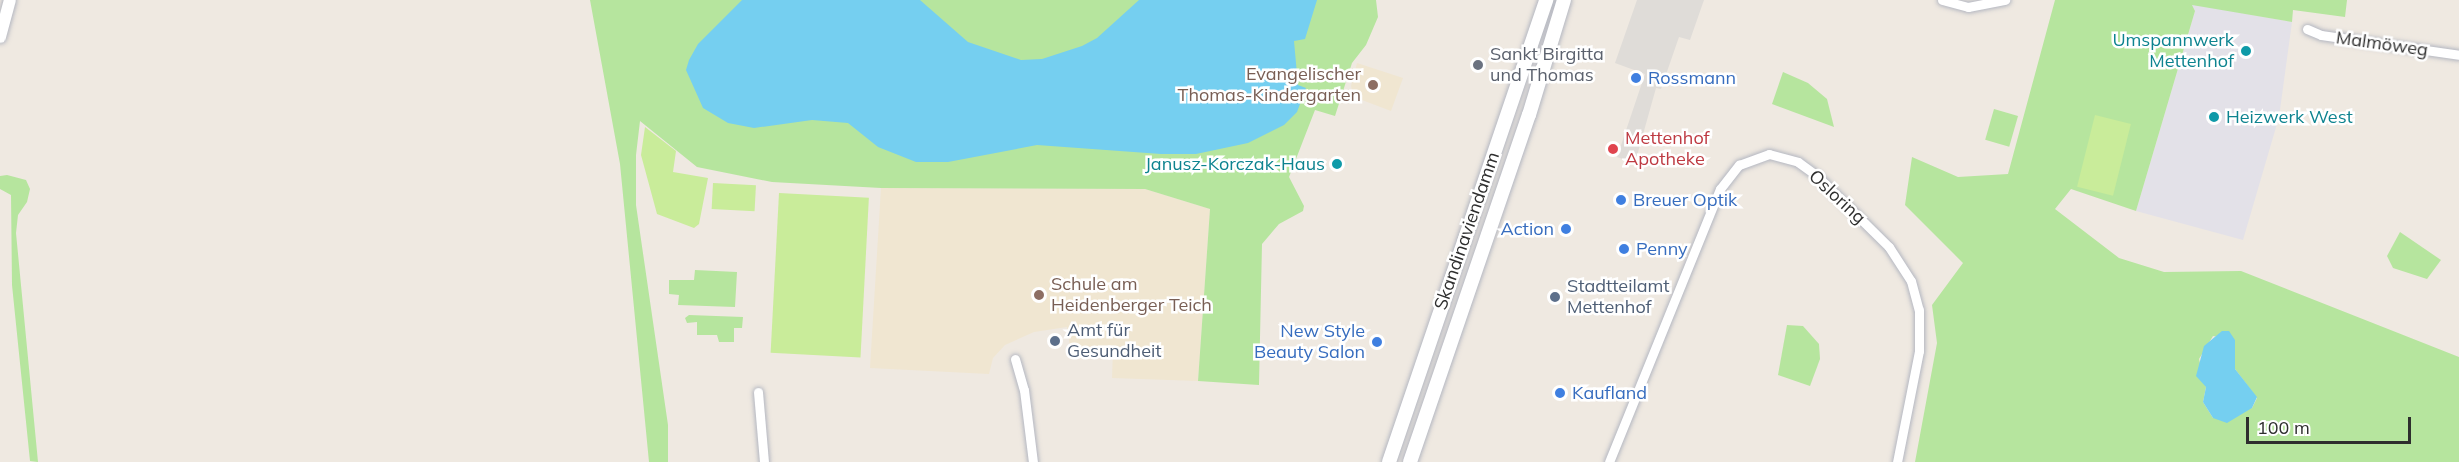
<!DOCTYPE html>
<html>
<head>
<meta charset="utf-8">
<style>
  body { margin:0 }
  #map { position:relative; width:2459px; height:462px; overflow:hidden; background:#efe9e1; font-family:Mulish,sans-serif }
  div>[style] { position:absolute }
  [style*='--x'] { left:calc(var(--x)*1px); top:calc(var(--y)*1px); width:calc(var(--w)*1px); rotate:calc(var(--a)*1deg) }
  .industrial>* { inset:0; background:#e3e1e8 }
  .education>* { inset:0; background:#f0e6d1 }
  .green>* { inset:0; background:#b6e59e; transform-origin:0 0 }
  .pitch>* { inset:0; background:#c9ec9a; transform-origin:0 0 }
  .plaza>* { inset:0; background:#dfdcd8 }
  .water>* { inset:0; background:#75cff0 }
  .roads { filter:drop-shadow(0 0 2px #b4b7c1) drop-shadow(0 0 2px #b4b7c1) }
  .minor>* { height:9px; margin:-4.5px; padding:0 4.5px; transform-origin:4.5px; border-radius:4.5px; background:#fff }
  .tertiary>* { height:12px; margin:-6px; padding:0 6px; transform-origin:6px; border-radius:6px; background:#fff }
  .secondary>* { height:14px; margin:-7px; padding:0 7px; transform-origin:7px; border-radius:7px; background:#fff }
  .dots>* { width:16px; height:16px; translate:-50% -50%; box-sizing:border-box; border:3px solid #fff; border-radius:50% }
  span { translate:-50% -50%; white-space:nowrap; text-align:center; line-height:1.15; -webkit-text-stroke:5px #fff; paint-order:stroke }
  .culture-label { font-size:18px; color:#0d838f }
  .right { translate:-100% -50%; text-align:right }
  .left { translate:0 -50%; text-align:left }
  .street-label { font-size:18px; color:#2e2e2e }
  .worship-label { font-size:18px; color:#5b616d }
  .education-label { font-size:18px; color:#785e54 }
  .shop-label { font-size:18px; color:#366cbe }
  .health-label { font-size:18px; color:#be3a42 }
  .service-label { font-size:18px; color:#4e5e75 }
  .scale { position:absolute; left:2246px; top:417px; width:165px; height:27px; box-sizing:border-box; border:3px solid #2e2e2e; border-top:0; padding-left:8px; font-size:18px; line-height:21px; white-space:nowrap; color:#2e2e2e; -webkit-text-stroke:4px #fff; paint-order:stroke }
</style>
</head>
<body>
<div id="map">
  <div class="industrial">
    <div style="clip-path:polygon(2191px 4px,2292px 22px,2279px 117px,2243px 240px,2136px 211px,2195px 11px)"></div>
  </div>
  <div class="education">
    <div style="clip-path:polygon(1357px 63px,1403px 78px,1391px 111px,1354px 97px,1351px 86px)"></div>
    <div style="clip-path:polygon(881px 188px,1145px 189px,1210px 209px,1198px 381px,1112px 378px,1113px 350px,1070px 347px,1067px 327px,1034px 332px,1005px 345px,993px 358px,989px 374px,870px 368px)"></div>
  </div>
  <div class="green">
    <div style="clip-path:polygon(590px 0,1376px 0,1378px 17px,1366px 45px,1352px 63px,1335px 116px,1315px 110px,1289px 177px,1304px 206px,1303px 211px,1279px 224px,1262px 244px,1259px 385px,1198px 381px,1210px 209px,1145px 189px,881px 188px,772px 182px,697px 167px,640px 121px,636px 155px,636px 205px,668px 425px,668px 462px,649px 462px,620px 164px)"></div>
    <div style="clip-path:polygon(evenodd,2055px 0,2347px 0,2345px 17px,2293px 10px,2292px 22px,2192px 5px,2195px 11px,2136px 211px,2071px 189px,2055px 209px,2119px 258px,2164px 272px,2241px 271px,2459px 357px,2459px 462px,1915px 462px,1937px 343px,1932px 305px,1963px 263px,1905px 205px,1912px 157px,1958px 177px,2008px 174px,2055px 0,2213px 336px,2235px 340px,2235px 369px,2257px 398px,2252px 408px,2213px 418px,2203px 402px,2206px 387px,2199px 359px,2213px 336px)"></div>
    <div style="clip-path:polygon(1783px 72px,1808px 83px,1827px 99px,1834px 127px,1772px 104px)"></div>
    <div style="left:1994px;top:109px;width:25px;height:32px;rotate:16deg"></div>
    <div style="clip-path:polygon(7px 175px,26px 180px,30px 189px,27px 202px,18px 215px,16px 233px,38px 462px,30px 461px,12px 285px,11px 195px,0 189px,0 176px)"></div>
    <div style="clip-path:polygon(2400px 232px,2441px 260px,2427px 279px,2393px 268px,2387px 256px)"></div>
    <div style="clip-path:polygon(695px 270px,737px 272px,735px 307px,678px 305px,679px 295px,669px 294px,669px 280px,694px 280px)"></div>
    <div style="clip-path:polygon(689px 315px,743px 317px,742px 328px,734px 328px,734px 342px,719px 342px,717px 335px,697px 335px,697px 322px,687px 323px,685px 318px)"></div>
    <div style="clip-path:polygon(1787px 325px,1803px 326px,1819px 344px,1820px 359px,1810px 386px,1778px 375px)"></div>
  </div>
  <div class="pitch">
    <div style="left:2095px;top:115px;width:37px;height:74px;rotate:14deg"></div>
    <div style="clip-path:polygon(645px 127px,676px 151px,673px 172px,708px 178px,699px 224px,694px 228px,657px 214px,641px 155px)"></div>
    <div style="left:713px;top:183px;width:43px;height:26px;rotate:3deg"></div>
    <div style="left:779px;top:193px;width:90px;height:160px;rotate:3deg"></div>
  </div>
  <div class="plaza">
    <div style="clip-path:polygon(1637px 0,1704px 0,1690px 40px,1679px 37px,1661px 89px,1656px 88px,1635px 163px,1617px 157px,1645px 74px,1615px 63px)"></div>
  </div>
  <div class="water">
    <div style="clip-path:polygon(742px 0,920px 0,968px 42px,1021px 60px,1042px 59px,1082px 46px,1097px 38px,1139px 0,1317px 0,1305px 39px,1294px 41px,1298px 85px,1306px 88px,1297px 112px,1284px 125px,1248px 143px,1196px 154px,1161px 154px,1037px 145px,948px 162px,916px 162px,878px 147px,848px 123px,812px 120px,754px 128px,728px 123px,703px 108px,686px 70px,689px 60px,698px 44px)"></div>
    <div style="clip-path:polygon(2222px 331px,2229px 331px,2235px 340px,2235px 369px,2257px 397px,2252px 408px,2227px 423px,2213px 418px,2203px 402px,2206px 387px,2196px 376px,2204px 346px)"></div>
  </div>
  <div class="roads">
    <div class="minor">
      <div style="--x:1942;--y:0;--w:27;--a:15"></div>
      <div style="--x:1968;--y:7;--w:38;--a:-11"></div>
      <div style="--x:2307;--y:29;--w:15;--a:23"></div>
      <div style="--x:2321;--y:35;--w:139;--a:8.2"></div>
      <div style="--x:1015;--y:359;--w:32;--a:74"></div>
      <div style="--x:1024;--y:390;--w:73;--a:82.9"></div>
      <div style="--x:758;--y:392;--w:70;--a:85.1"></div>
      <div style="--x:1609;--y:462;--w:295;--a:-67.9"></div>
      <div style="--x:1720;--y:189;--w:31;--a:-52"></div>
      <div style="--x:1739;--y:165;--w:32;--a:-20"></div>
      <div style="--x:1769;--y:154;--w:30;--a:15"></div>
      <div style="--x:1798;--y:162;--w:24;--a:36"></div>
      <div style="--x:1817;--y:176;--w:101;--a:44.6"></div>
      <div style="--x:1889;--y:247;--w:40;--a:57.1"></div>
      <div style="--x:1911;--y:281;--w:30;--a:75"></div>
      <div style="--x:1919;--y:310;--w:41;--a:90"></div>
      <div style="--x:1919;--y:351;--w:113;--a:101.2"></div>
    </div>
    <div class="tertiary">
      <div style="--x:0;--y:37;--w:38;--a:-75"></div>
    </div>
    <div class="secondary">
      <div style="--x:1389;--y:462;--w:488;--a:-71.2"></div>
      <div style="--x:1410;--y:462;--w:367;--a:-71.1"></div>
      <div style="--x:1529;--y:115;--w:120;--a:-73.1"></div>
    </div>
  </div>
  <div class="dots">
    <div style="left:2246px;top:51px;background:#0f9aa8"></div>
    <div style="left:1478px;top:65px;background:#6b7280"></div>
    <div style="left:1636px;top:78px;background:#3f7fe0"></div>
    <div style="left:1373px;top:85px;background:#8d6e63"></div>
    <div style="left:2214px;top:117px;background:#0f9aa8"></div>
    <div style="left:1613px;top:149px;background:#e0444e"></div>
    <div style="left:1337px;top:164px;background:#0f9aa8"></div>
    <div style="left:1621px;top:200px;background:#3f7fe0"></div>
    <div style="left:1566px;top:229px;background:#3f7fe0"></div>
    <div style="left:1624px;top:249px;background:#3f7fe0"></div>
    <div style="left:1039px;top:295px;background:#8d6e63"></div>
    <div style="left:1555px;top:297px;background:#5c6f8a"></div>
    <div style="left:1055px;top:341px;background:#5c6f8a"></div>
    <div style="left:1377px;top:342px;background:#3f7fe0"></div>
    <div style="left:1560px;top:393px;background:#3f7fe0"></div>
  </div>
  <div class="culture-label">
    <span class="right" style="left:2234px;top:51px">Umspannwerk<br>Mettenhof</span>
    <span class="left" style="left:2226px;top:117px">Heizwerk West</span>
    <span class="right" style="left:1325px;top:164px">Janusz-Korczak-Haus</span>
  </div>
  <div class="street-label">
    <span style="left:2382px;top:44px;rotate:8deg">Malmöweg</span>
    <span style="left:1837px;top:197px;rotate:43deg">Osloring</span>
    <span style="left:1467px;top:231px;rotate:-71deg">Skandinaviendamm</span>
  </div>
  <div class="worship-label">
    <span class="left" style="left:1490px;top:65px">Sankt Birgitta<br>und Thomas</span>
  </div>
  <div class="education-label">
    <span class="right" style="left:1361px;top:85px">Evangelischer<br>Thomas-Kindergarten</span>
    <span class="left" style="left:1051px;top:295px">Schule am<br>Heidenberger Teich</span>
  </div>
  <div class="shop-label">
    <span class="left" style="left:1648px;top:78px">Rossmann</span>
    <span class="left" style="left:1633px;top:200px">Breuer Optik</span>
    <span class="right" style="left:1554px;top:229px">Action</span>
    <span class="left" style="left:1636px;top:249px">Penny</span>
    <span class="right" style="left:1365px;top:342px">New Style<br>Beauty Salon</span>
    <span class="left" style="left:1572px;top:393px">Kaufland</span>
  </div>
  <div class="health-label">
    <span class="left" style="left:1625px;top:149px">Mettenhof<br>Apotheke</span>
  </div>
  <div class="service-label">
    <span class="left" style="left:1567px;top:297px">Stadtteilamt<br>Mettenhof</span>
    <span class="left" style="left:1067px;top:341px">Amt für<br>Gesundheit</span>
  </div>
  <div class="scale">100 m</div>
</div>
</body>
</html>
